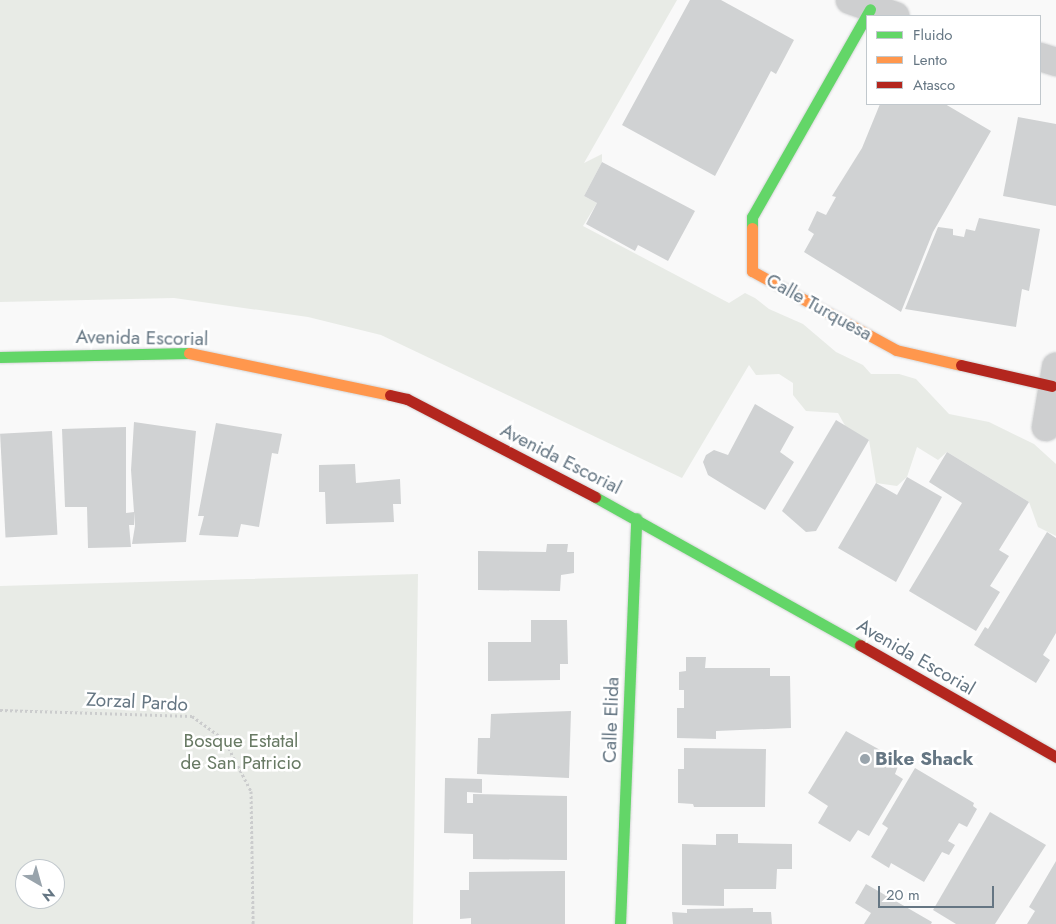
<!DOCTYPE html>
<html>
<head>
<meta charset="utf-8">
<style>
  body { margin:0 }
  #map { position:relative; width:1056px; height:924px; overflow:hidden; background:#f9f9f9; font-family:Jost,sans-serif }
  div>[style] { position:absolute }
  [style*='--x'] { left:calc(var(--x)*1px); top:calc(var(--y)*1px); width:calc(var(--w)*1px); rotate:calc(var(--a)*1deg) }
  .green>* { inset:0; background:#e8ebe6 }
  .building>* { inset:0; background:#d0d2d3; transform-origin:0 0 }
  .path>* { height:3px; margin-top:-1.5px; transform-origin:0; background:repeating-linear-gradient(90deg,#cbcccd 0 2.5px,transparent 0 5px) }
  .roads { filter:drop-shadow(0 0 1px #d5d6d7) drop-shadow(0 0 1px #d5d6d7) }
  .street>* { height:28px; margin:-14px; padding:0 14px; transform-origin:14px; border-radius:14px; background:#cecfd0 }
  .fast>* { height:11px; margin:-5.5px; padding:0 5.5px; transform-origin:5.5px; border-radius:5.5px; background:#63d668 }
  .slow>* { height:11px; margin:-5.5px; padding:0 5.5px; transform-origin:5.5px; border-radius:5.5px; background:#ff974d }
  .jam>* { height:11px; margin:-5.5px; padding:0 5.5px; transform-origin:5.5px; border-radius:5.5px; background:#b3261e }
  .dots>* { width:14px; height:14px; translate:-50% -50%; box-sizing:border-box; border:2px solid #fff; border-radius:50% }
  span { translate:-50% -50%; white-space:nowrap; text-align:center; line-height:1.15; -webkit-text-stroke:5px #fff; paint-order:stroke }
  .street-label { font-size:19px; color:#657683 }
  .park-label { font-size:19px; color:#687a64 }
  .poi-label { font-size:19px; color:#657683; font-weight:700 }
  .left { translate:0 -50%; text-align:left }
  .legend { position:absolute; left:866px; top:15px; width:175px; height:90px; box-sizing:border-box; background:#fff; border:1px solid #c1c8cd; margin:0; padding:6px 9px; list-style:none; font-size:15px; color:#657683 }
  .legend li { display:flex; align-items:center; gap:10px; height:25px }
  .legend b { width:25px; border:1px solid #c1c8cd }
  .north { position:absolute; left:15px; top:859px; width:50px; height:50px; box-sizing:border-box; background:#fff; border:1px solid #c1c8cd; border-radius:50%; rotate:142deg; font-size:14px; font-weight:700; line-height:20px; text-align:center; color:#657683 }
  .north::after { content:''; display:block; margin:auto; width:18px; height:22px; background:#99a4ac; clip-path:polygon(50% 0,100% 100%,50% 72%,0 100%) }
  .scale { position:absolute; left:878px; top:886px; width:116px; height:22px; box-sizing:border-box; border:2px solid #657683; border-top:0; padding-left:6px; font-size:15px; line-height:18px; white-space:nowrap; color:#657683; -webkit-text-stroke:4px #fff; paint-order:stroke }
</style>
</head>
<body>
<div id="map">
  <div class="green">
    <div style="clip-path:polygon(0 0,677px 0,584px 163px,602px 154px,602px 162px,584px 196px,597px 203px,583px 226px,729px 303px,745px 293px,755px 298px,769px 309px,803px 324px,836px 352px,863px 365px,871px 374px,899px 374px,916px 379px,949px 414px,989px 422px,1034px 444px,1056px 464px,1056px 536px,1038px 527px,1029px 502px,947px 452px,938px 460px,917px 447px,907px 477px,897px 486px,876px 483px,869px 440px,848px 431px,838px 413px,806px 411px,793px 395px,793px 383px,779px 374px,756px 375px,749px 365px,682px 478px,381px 335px,308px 317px,174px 298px,0 302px)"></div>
    <div style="clip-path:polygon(evenodd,418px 574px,413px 924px,0 924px,0 586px,418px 574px,25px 869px,55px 869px,55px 899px,25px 899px,25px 869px)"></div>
  </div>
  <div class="building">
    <div style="clip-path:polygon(690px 0,721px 0,794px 40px,776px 74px,771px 71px,715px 176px,622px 125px)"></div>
    <div style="clip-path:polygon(880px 104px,945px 104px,991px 131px,933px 232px,901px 312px,804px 252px,814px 234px,808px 230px,817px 211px,826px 215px,836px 197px,832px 196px,862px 148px)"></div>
    <div style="clip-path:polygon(1018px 117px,1056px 124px,1056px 206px,1003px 196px)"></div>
    <div style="clip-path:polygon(602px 162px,695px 211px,668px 261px,638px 245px,635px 251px,586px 224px,597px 203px,584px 196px)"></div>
    <div style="clip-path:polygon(979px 218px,1040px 229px,1029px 291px,1022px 289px,1016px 327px,905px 309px,938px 227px,953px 229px,953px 235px,964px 237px,966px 229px,975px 231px)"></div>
    <div style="clip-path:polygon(755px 404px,794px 427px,780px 452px,794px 462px,765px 510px,708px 475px,703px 462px,706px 455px,714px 450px,728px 455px)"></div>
    <div style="clip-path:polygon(836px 420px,869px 440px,816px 531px,806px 532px,782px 511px)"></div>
    <div style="clip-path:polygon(134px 422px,196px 431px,186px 542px,132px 544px,135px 526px,131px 470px)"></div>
    <div style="clip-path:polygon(216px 423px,282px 434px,278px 454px,272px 453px,259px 527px,241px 524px,238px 537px,199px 535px,204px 516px,198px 516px)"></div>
    <div style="clip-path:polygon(126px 427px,126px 513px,134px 512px,134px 525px,129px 525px,131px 547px,88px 548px,87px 507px,65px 507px,62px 429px)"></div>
    <div style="left:52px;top:431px;width:104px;height:52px;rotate:87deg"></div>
    <div style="clip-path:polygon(947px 452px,1029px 502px,999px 550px,1009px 556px,990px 586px,1000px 592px,976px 631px,909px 591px,962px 503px,929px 482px)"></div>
    <div style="clip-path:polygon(355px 464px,356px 483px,400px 479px,401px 504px,393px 504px,394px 522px,326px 524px,325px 492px,319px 492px,319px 465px)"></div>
    <div style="clip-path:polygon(907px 477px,942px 497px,896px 582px,838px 548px,876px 483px,897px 495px)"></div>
    <div style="clip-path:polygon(1047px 532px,1056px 538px,1056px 633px,1043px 655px,1050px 660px,1036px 683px,974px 645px,985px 627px,988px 629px)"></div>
    <div style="clip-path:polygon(547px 544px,568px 544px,567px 552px,574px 552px,574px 573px,561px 575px,560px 591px,478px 590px,478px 551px,546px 552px)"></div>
    <div style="clip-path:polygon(531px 620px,567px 620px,568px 664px,560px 664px,560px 680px,488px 681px,488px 642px,531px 642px)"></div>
    <div style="clip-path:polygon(686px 657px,706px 657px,705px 668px,770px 668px,770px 676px,790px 676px,791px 728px,716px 731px,716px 739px,677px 738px,677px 708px,684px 708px,684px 690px,679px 690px,679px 672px,686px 671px)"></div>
    <div style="clip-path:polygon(571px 711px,569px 778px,477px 774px,478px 738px,490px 738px,491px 714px)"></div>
    <div style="clip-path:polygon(846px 731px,900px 761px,895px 774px,903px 779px,869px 836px,858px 830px,850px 842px,818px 823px,828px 806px,808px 793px)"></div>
    <div style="clip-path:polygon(684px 748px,766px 749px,765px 807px,694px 807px,693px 804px,678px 803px,678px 769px,684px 769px)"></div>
    <div style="clip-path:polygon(915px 768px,974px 803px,973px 806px,977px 809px,967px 827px,959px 823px,948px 841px,955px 845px,949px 855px,942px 852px,924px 882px,891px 863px,889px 868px,871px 857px,888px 828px,882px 824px)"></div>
    <div style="clip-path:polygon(445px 778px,482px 779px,482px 793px,467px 792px,467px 803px,473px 803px,473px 794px,567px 796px,567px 860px,473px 859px,473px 834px,444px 833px)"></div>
    <div style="clip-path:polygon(990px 812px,1046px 845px,995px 924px,956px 924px,933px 910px)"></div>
    <div style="clip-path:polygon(716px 834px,738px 834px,738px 843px,792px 844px,792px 869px,777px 869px,776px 889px,724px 889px,724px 906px,682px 905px,682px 844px,716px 845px)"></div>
    <div style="clip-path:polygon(1056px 861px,1056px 924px,1027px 924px,1035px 911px,1029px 907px)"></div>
    <div style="clip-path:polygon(565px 871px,565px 924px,471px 924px,471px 918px,460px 919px,460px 890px,469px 890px,469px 872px)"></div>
    <div style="clip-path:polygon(866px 884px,932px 922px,931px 924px,864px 924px,871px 913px,855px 903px)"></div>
    <div style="clip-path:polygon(753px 908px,753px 912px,771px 912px,772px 924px,673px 924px,672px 912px,687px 913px,687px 909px)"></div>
  </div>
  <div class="path">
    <div style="--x:0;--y:710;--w:192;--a:1.8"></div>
    <div style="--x:192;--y:716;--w:39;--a:36"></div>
    <div style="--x:224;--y:739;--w:59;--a:62.6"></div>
    <div style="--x:251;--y:791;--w:133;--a:89.1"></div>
  </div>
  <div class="roads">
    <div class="street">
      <div style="--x:850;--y:0;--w:48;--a:19.6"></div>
      <div style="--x:1040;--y:57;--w:17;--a:17"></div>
      <div style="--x:1046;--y:427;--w:61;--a:-80.5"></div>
    </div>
    <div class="fast">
      <div style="--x:752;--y:228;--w:11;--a:-90"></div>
      <div style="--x:752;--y:217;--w:239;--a:-60.4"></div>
      <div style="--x:0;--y:357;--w:189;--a:-1.2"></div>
      <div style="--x:595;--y:497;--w:304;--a:29.2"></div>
      <div style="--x:620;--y:924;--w:406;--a:-87.7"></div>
    </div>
    <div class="slow">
      <div style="--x:752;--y:228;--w:43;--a:90"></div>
      <div style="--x:752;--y:271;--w:164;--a:28.7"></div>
      <div style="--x:896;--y:350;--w:67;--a:13"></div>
      <div style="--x:189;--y:353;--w:205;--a:11.8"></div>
    </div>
    <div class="jam">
      <div style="--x:961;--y:365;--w:93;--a:13"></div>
      <div style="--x:390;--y:395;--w:17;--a:13"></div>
      <div style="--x:407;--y:399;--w:212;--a:27.5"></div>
      <div style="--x:860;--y:645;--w:226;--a:29.7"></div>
    </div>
  </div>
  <div class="dots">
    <div style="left:865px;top:759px;background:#99a4ac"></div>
  </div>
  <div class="street-label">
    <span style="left:819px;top:307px;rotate:29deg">Calle Turquesa</span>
    <span style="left:142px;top:338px;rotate:1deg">Avenida Escorial</span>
    <span style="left:561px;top:459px;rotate:27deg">Avenida Escorial</span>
    <span style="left:916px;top:657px;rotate:30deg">Avenida Escorial</span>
    <span style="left:137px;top:702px;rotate:3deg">Zorzal Pardo</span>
    <span style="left:611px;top:720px;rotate:-88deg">Calle Elida</span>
  </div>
  <div class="park-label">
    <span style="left:241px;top:752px">Bosque Estatal<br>de San Patricio</span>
  </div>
  <div class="poi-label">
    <span class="left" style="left:875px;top:759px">Bike Shack</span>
  </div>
  <ul class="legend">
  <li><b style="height:6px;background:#63d668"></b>Fluido</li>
  <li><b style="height:6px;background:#ff974d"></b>Lento</li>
  <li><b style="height:6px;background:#b3261e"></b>Atasco</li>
  </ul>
  <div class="north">N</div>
  <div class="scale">20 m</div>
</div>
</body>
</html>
